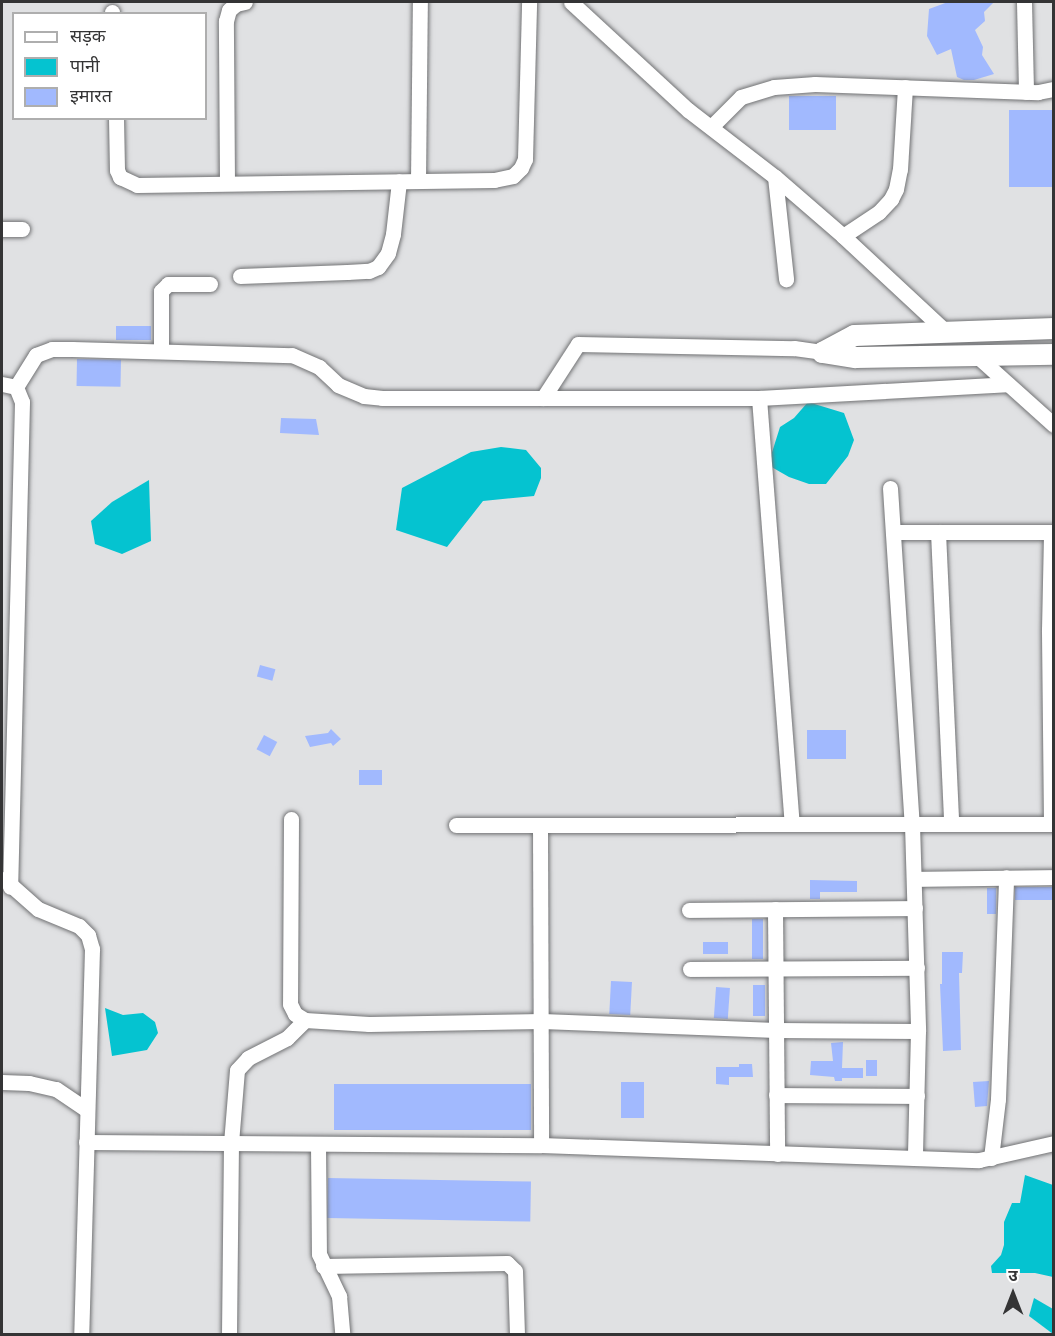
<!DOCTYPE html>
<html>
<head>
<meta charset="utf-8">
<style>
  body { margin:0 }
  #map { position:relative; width:1055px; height:1336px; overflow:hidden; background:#e0e1e3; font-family:Karla,"Noto Sans Devanagari",sans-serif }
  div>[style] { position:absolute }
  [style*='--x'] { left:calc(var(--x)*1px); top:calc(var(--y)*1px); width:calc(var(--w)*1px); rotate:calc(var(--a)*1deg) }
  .water>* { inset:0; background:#05c3d0 }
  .building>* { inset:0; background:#a1b9fe; transform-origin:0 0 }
  .roads { filter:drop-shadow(0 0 2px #717274) drop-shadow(0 0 2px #717274) }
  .street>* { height:15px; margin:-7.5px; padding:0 7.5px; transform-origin:7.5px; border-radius:7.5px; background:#fff }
  .secondary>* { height:21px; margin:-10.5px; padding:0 10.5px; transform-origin:10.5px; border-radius:10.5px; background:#fff }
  span { translate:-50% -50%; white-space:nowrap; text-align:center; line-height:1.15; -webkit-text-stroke:4.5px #fff; paint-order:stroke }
  .frame { position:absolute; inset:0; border:3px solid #343435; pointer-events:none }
  .legend { position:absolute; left:12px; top:12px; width:195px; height:108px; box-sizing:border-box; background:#fff; border:2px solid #aeaeae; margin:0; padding:8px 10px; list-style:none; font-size:18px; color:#343435 }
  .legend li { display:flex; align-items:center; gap:12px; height:30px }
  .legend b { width:30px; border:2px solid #aeaeae }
  .north { position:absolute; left:983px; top:1264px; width:60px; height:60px; -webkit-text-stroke:4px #fff; paint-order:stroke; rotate:0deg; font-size:16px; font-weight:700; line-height:24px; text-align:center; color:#343435 }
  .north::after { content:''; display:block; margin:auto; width:21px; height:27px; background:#343435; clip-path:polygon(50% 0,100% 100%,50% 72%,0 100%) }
</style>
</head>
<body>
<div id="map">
  <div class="water">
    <div style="clip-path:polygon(808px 402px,844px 413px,854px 440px,848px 456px,826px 484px,809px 484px,789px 477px,768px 465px,780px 427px,794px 418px)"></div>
    <div style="clip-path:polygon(501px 447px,526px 450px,541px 468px,541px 478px,534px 496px,483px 501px,447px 547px,396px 530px,402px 488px,471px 452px)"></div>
    <div style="clip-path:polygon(149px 480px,151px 541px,122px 554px,95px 544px,91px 521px,112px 502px)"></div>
    <div style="clip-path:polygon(105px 1008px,123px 1015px,143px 1013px,155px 1022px,158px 1033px,147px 1050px,112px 1056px)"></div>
    <div style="clip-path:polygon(1025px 1175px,1053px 1185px,1053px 1277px,1035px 1273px,992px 1273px,991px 1266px,1001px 1255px,1004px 1245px,1004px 1222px,1012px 1203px,1020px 1203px)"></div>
    <div style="clip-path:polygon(1034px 1298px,1053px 1309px,1053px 1334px,1029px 1316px)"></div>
  </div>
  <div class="building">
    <div style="clip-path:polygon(948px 2px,994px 2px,984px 12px,985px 21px,975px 30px,983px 47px,982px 55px,994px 74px,974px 80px,964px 80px,957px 77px,951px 49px,937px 55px,927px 36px,929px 9px)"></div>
    <div style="left:836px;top:96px;width:34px;height:47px;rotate:90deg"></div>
    <div style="left:1009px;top:110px;width:44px;height:77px"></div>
    <div style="left:116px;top:326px;width:35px;height:14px"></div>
    <div style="left:77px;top:359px;width:44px;height:27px;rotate:1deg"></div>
    <div style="clip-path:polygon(281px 418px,316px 419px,319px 435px,280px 433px)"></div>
    <div style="left:260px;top:665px;width:16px;height:12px;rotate:15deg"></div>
    <div style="clip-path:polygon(331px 729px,341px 739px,333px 746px,331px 743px,310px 747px,305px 736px,328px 733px)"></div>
    <div style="left:846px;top:730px;width:29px;height:39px;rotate:90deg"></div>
    <div style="left:264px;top:735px;width:15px;height:16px;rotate:28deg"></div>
    <div style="left:359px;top:770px;width:23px;height:15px"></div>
    <div style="clip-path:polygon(810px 880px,857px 881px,857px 892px,820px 892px,820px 899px,810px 899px)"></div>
    <div style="left:1053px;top:887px;width:13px;height:38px;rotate:90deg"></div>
    <div style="left:987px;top:888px;width:9px;height:26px"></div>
    <div style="left:752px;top:919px;width:11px;height:40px"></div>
    <div style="left:703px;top:942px;width:25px;height:12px"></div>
    <div style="clip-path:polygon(942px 952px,963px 952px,962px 973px,959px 973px,961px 1050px,943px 1051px,940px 984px,942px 984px)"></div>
    <div style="left:611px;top:981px;width:21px;height:33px;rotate:3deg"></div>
    <div style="left:753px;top:985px;width:12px;height:31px"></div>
    <div style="left:716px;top:987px;width:14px;height:31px;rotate:4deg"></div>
    <div style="clip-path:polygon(843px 1042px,842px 1068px,863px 1068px,863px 1078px,842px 1078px,842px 1081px,835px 1081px,834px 1077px,810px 1075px,811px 1061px,833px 1061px,831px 1043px)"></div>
    <div style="left:866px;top:1060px;width:11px;height:16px"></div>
    <div style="clip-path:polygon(739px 1064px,752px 1064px,753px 1077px,729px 1077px,729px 1085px,716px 1084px,716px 1067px,739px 1067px)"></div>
    <div style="clip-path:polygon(989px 1081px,987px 1106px,975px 1107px,973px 1082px)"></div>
    <div style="left:621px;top:1082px;width:23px;height:36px"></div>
    <div style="left:334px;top:1084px;width:197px;height:46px"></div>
    <div style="left:328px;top:1178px;width:203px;height:40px;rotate:1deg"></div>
  </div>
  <div class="roads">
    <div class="street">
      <div style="--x:571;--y:2;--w:159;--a:42.7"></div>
      <div style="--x:688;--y:110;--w:110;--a:37.6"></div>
      <div style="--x:775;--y:177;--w:90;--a:40.9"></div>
      <div style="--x:843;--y:236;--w:138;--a:42.9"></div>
      <div style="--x:1024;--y:2;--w:90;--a:88.7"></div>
      <div style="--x:112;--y:12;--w:2;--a:90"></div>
      <div style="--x:116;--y:118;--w:52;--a:88.9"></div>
      <div style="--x:117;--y:170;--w:8;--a:67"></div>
      <div style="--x:120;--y:177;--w:19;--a:25"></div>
      <div style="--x:137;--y:185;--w:357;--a:-0.8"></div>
      <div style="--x:494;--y:180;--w:19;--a:-12"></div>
      <div style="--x:513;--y:176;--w:11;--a:-45"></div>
      <div style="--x:521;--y:168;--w:10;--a:-66"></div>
      <div style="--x:525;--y:159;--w:157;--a:-88.5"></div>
      <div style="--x:711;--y:127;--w:42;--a:-45"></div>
      <div style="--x:741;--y:97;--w:34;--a:-17"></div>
      <div style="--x:774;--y:87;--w:41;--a:-4.2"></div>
      <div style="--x:815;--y:84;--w:223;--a:2.1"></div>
      <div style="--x:1038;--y:92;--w:16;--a:-11"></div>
      <div style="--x:775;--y:177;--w:103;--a:83.8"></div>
      <div style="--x:418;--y:181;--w:179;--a:-89.4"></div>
      <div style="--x:227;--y:182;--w:161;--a:-90.4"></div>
      <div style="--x:226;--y:21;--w:11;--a:-75"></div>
      <div style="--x:229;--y:10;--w:9;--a:-41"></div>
      <div style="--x:236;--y:4;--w:9;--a:-13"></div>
      <div style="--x:2;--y:229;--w:20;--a:0"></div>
      <div style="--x:843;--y:236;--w:43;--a:-33.7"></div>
      <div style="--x:879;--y:212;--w:18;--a:-47"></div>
      <div style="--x:891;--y:199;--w:11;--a:-63"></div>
      <div style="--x:896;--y:189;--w:20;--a:-79"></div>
      <div style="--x:900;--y:169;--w:82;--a:-86.5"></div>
      <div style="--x:240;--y:276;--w:107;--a:-2.1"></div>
      <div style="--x:347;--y:272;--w:22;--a:-3"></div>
      <div style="--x:369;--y:271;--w:10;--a:-24"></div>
      <div style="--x:378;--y:267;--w:17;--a:-54"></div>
      <div style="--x:388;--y:253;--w:20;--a:-75"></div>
      <div style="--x:393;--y:234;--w:53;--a:-83.5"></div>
      <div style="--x:161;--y:351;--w:60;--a:-90"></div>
      <div style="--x:161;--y:291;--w:10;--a:-45"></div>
      <div style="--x:168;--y:284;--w:42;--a:0"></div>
      <div style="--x:977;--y:356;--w:103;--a:41.9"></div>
      <div style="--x:2;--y:384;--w:14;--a:12"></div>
      <div style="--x:16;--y:387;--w:16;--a:68"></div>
      <div style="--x:22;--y:402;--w:485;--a:91.4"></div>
      <div style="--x:16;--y:387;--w:38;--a:-58"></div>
      <div style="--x:36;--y:355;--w:17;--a:-21"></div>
      <div style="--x:52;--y:349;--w:20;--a:0"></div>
      <div style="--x:72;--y:349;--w:220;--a:1.6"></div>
      <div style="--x:292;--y:355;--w:30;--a:24"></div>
      <div style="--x:319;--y:367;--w:26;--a:43"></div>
      <div style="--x:338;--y:385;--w:28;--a:23"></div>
      <div style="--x:364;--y:396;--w:18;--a:6"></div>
      <div style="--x:382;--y:398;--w:377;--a:0"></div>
      <div style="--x:759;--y:398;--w:248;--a:-3.2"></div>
      <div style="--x:543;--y:398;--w:64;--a:-57.1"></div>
      <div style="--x:578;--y:344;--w:216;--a:1.1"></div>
      <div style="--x:794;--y:348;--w:28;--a:8"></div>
      <div style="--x:759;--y:398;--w:427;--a:85.6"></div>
      <div style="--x:890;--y:488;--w:337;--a:86.3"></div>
      <div style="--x:912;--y:824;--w:207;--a:88.3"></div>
      <div style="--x:918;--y:1031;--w:127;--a:91.4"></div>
      <div style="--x:893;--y:532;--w:161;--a:0"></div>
      <div style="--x:938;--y:532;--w:291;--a:87.4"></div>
      <div style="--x:291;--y:819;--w:185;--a:90.3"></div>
      <div style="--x:290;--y:1004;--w:11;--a:63"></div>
      <div style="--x:295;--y:1014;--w:12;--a:31"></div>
      <div style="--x:305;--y:1020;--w:64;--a:3.6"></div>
      <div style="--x:369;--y:1024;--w:173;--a:-1"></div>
      <div style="--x:542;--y:1021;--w:234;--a:2.2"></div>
      <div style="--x:776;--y:1030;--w:142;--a:0.4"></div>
      <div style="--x:1051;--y:824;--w:194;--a:-90.6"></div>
      <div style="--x:1049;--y:630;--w:98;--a:-88.8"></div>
      <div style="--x:456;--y:825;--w:598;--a:-0.1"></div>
      <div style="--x:540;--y:825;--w:320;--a:89.8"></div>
      <div style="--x:4;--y:879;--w:45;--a:41.4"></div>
      <div style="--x:38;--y:909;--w:44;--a:22.5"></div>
      <div style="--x:79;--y:926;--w:13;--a:45"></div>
      <div style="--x:88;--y:935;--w:15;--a:74"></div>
      <div style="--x:92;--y:949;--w:385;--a:91.6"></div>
      <div style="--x:914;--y:879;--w:140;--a:-0.8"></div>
      <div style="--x:775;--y:909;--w:245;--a:89.5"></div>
      <div style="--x:689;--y:910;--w:226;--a:-0.5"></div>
      <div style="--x:690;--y:969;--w:227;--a:-0.3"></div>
      <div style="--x:2;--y:1082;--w:27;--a:2"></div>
      <div style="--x:29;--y:1083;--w:28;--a:13"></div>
      <div style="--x:56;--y:1089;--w:37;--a:34"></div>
      <div style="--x:776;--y:1095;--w:141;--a:0.4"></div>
      <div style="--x:86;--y:1142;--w:455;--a:0.4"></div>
      <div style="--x:541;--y:1145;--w:438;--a:2"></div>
      <div style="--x:979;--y:1160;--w:77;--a:-12.8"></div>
      <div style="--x:318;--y:1144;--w:110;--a:89.5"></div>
      <div style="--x:319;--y:1254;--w:47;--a:64.5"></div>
      <div style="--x:339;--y:1296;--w:38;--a:85"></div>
      <div style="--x:991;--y:1158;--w:59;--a:-83.2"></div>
      <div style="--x:998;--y:1099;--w:222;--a:-87.9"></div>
      <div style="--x:323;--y:1266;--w:184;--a:-0.9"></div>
      <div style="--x:507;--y:1263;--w:11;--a:45"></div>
      <div style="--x:515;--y:1271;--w:63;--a:88.2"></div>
      <div style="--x:229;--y:1334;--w:191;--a:-89.4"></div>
      <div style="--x:231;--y:1143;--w:73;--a:-85.3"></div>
      <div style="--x:237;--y:1070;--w:16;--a:-47"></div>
      <div style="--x:248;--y:1058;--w:44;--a:-27.1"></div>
      <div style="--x:287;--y:1038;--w:25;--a:-45"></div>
    </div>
    <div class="secondary">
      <div style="--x:822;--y:352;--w:36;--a:-28"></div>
      <div style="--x:854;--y:335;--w:200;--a:-2"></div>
      <div style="--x:822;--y:352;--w:33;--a:9"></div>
      <div style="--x:855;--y:357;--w:199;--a:-0.9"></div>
    </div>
  </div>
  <div class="frame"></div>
  <ul class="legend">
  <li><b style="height:8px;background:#fff"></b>सड़क</li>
  <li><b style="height:16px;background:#05c3d0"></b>पानी</li>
  <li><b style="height:16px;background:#a1b9fe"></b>इमारत</li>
  </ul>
  <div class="north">उ</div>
</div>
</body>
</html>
